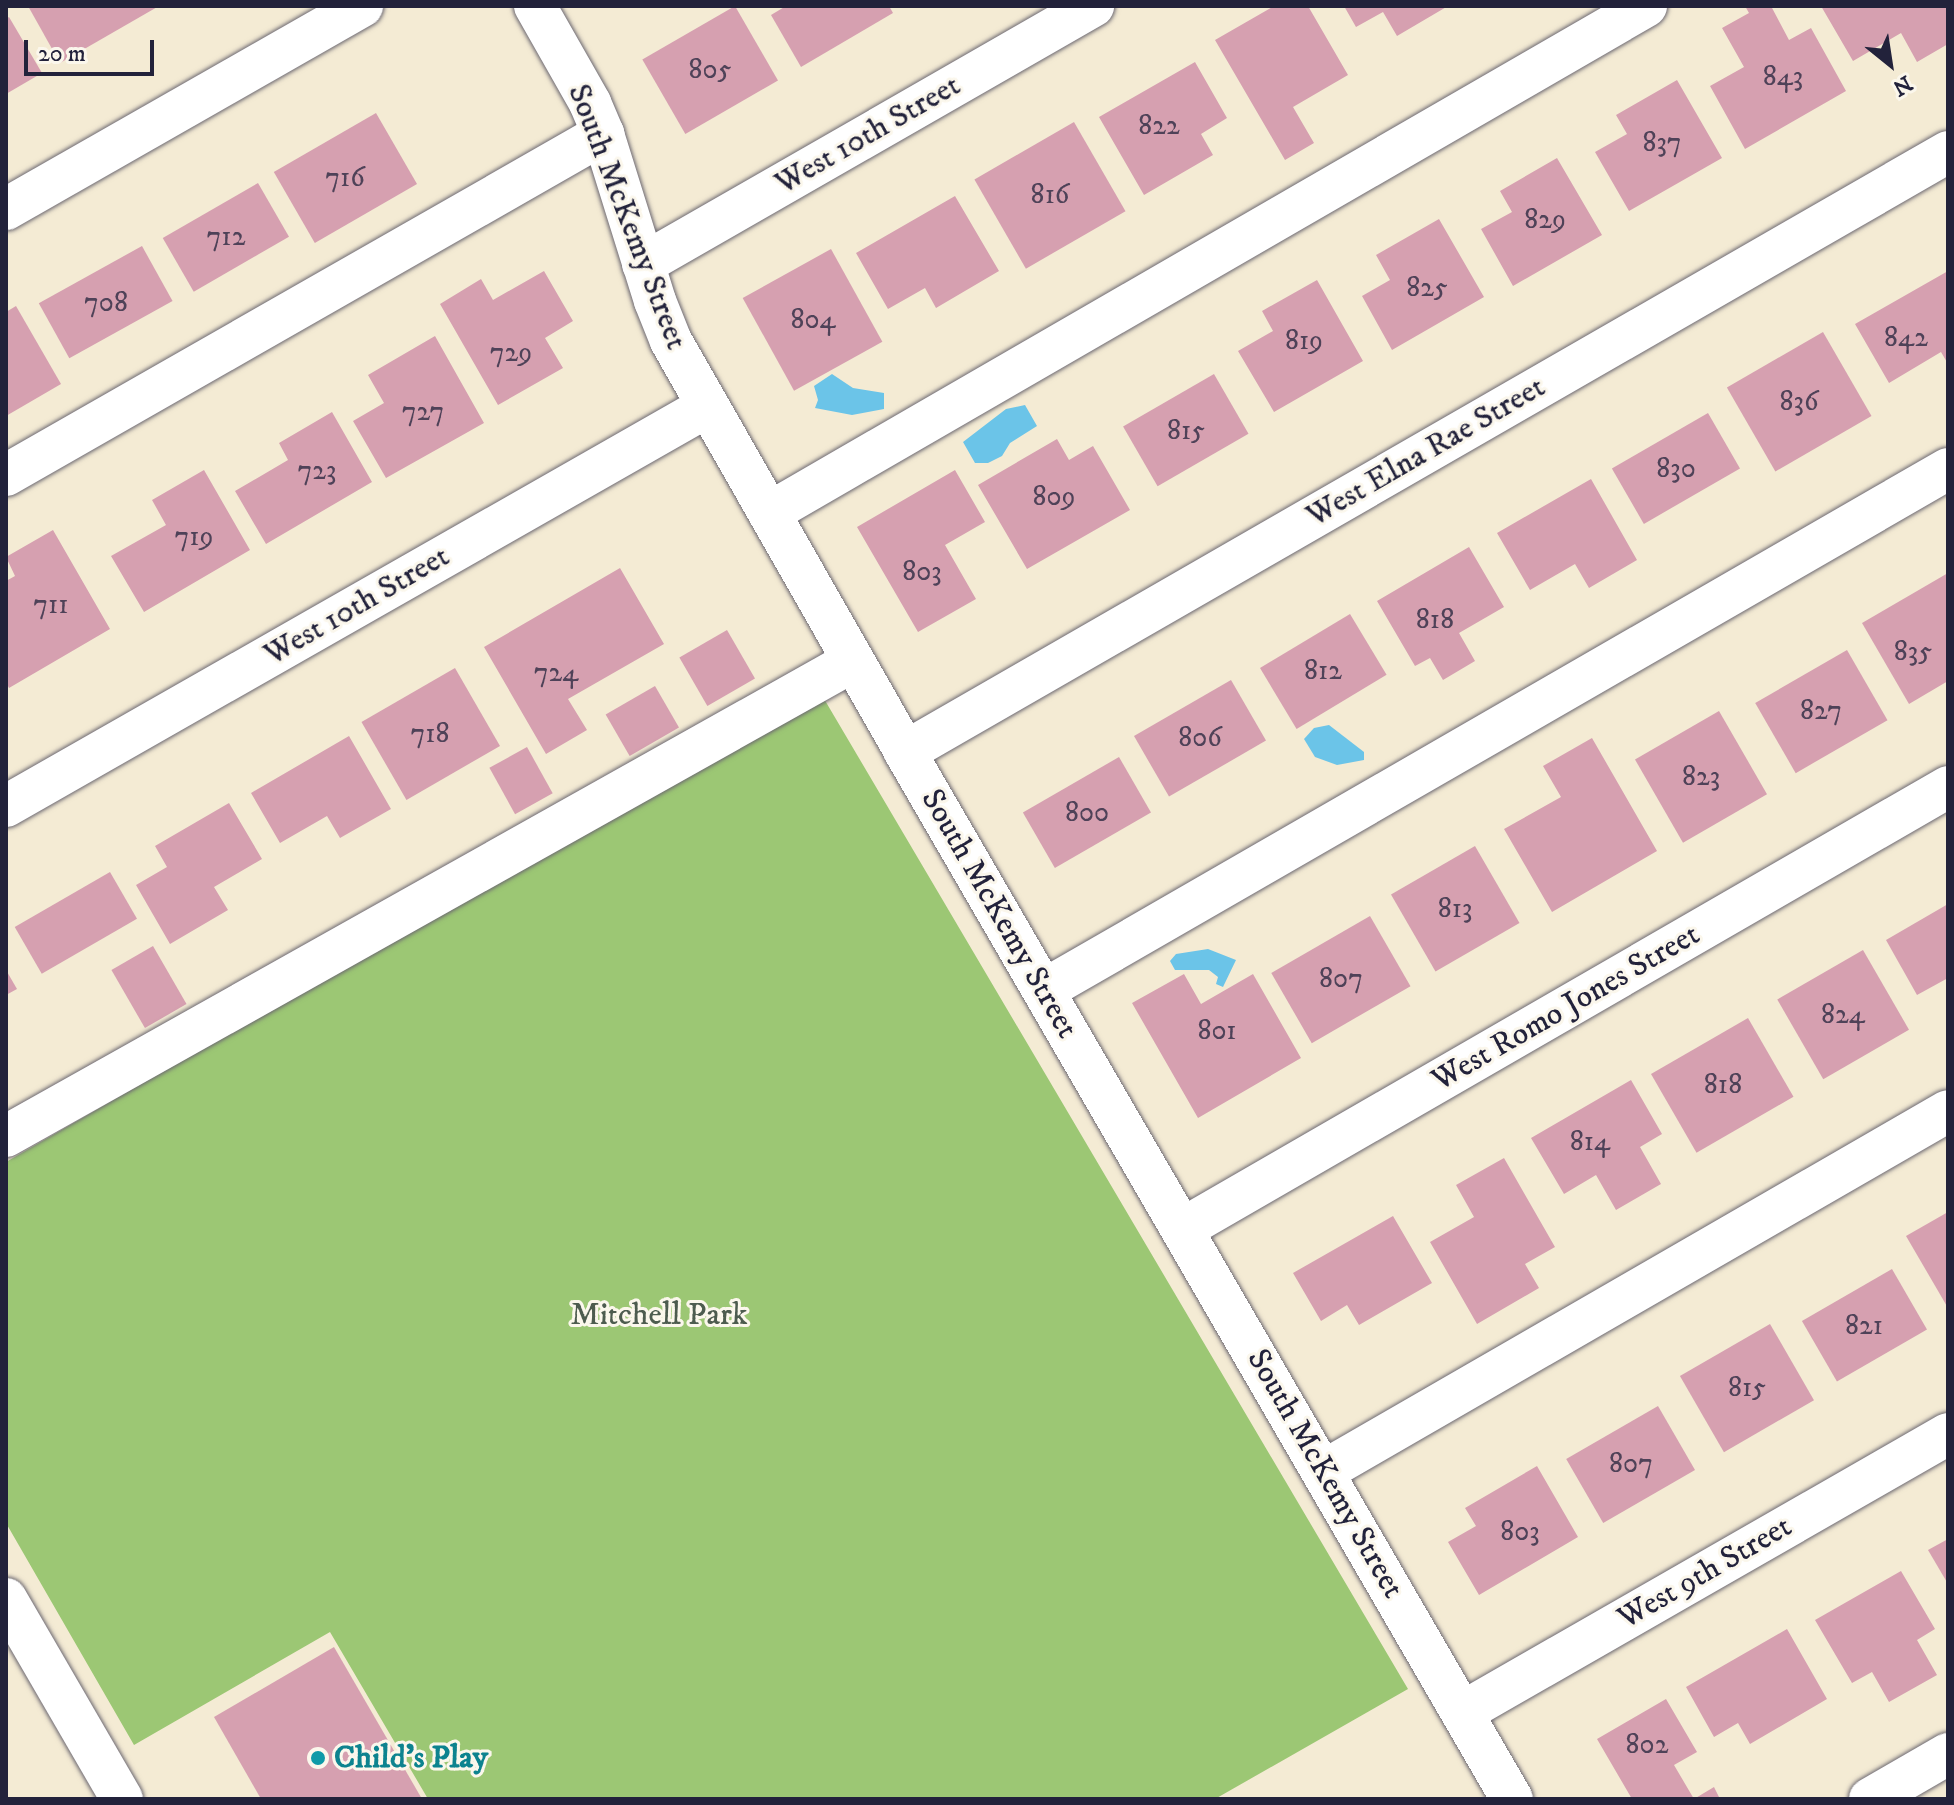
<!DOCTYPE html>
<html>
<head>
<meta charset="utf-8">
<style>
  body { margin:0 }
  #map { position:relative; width:1954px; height:1805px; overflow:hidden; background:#f4ebd4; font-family:"IM FELL DW Pica",serif }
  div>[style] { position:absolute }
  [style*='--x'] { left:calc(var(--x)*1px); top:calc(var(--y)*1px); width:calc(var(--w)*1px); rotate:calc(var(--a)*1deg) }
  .green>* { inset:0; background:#9cc774 }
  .water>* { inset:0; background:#6bc4e8 }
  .building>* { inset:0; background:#d6a0b0; transform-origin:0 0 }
  .roads { filter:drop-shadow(0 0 2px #6c6871) drop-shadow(0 0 2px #6c6871) }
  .minor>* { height:42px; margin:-21px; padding:0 21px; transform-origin:21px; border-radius:21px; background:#fff }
  .dots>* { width:22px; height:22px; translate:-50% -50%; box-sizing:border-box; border:4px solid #fbf7ec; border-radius:50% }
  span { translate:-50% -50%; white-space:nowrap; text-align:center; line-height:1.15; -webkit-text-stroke:6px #fbf7ec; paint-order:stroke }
  .number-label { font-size:28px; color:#4f4258 }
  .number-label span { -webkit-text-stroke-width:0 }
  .street-label { font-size:32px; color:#22223b }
  .park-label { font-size:32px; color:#4d5c4f }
  .culture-label { font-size:32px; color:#0d838f; font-weight:700 }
  .left { translate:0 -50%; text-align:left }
  .frame { position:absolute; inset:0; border:8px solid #22223b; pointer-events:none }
  .north { position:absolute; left:1850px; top:24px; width:80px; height:80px; -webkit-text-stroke:6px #fbf7ec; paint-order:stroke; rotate:150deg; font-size:22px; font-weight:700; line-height:32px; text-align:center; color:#22223b }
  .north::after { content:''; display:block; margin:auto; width:28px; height:36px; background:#22223b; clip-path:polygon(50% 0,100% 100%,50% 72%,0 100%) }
  .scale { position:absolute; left:24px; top:40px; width:130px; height:36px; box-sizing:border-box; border:4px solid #22223b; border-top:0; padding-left:10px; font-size:24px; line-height:28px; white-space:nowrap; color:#22223b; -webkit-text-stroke:6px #fbf7ec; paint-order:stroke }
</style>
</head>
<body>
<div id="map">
  <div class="green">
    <div style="clip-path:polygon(820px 692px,1408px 1689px,1215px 1799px,428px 1799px,330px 1632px,134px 1745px,6px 1523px,6px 1162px)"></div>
  </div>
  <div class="water">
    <div style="clip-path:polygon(832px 374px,853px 388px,884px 393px,884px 409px,852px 415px,815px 408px,818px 400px,814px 386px)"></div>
    <div style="clip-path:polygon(1025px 405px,1037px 426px,1010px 443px,1002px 456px,988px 463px,975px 463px,963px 442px,1006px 409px)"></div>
    <div style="clip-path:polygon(1329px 725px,1364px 752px,1364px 760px,1337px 765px,1315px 757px,1304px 739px,1314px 728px)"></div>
    <div style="clip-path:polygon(1208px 949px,1236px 960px,1223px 987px,1216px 984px,1218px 977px,1209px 970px,1175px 970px,1170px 961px,1176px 954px)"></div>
  </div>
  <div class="building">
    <div style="clip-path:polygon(28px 6px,159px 6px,60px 63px)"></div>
    <div style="left:735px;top:6px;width:86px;height:107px;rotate:60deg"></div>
    <div style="clip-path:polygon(786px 6px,889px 6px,893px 13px,801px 67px,771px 15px)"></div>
    <div style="clip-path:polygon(1274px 6px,1308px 6px,1348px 75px,1293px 107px,1314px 143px,1285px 160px,1215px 40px)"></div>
    <div style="clip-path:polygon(1344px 6px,1448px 6px,1397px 36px,1383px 12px,1356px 27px)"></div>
    <div style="clip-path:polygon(1745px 6px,1771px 6px,1789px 40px,1811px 28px,1846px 91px,1745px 149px,1710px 86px,1744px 67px,1722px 28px,1749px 13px)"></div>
    <div style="clip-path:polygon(1821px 6px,1948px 6px,1948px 44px,1917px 62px,1901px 33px,1853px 61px)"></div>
    <div style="clip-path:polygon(9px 17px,42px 73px,6px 94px,6px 19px)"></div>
    <div style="clip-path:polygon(1195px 62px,1227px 118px,1201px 134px,1213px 155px,1144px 195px,1099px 117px)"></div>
    <div style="clip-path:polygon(1677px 80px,1722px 158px,1629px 211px,1595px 152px,1627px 134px,1616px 115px)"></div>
    <div style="left:376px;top:113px;width:82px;height:118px;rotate:60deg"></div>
    <div style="left:1074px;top:122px;width:103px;height:115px;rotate:60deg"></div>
    <div style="clip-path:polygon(1557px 158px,1602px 235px,1513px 286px,1481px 229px,1512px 212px,1500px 191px)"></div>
    <div style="left:258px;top:183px;width:62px;height:110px;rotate:60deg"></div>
    <div style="clip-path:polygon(955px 196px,999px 271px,936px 308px,925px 288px,888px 309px,856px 253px)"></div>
    <div style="clip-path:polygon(1439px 219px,1484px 297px,1392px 350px,1362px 296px,1390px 280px,1376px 255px)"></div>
    <div style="left:142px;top:246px;width:63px;height:118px;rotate:61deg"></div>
    <div style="left:831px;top:249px;width:106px;height:101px;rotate:61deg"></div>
    <div style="clip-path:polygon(544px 271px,573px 321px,545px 338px,563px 368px,498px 405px,440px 304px,481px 279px,493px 300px)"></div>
    <div style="clip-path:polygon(1948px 271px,1948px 364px,1941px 352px,1889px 383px,1855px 324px)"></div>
    <div style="clip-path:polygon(1317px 280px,1363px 361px,1274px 412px,1238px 351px,1273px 331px,1262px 311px)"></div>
    <div style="clip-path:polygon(16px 306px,61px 384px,6px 416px,6px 312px)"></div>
    <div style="left:1823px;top:332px;width:97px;height:111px;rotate:60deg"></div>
    <div style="clip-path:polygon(435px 336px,484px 423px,386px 478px,353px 421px,384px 403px,368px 375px)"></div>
    <div style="left:1214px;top:374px;width:69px;height:105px;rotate:60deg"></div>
    <div style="clip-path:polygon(332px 412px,372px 482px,266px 544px,235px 491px,288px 460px,279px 443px)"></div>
    <div style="left:1708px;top:413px;width:64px;height:111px;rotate:60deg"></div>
    <div style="clip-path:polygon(1057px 439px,1069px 460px,1093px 446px,1130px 510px,1027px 569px,978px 485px)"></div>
    <div style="clip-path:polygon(204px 470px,250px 550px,144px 612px,111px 556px,166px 525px,152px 500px)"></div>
    <div style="clip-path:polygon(955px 470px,985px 522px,945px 545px,976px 599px,918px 632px,857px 527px)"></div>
    <div style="clip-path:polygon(1591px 479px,1637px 560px,1589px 588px,1575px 564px,1530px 590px,1497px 533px)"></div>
    <div style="clip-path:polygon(53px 530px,110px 629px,9px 688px,6px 682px,6px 581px,15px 576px,6px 557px)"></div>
    <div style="clip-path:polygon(1469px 547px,1504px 607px,1459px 633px,1475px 661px,1443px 680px,1430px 658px,1415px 666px,1377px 601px)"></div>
    <div style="clip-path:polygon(620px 568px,664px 644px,568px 699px,587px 730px,546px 754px,484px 647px)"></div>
    <div style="clip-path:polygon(1948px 573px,1948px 681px,1909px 704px,1862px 623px)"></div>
    <div style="left:1350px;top:614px;width:71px;height:105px;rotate:59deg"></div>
    <div style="left:727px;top:630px;width:56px;height:55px;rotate:60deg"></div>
    <div style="left:1847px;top:650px;width:81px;height:106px;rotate:60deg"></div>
    <div style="left:455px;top:668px;width:90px;height:108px;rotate:60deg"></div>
    <div style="left:1231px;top:680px;width:70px;height:112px;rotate:60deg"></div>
    <div style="left:655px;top:686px;width:48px;height:57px;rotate:60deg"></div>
    <div style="left:1719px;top:711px;width:96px;height:97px;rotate:60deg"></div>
    <div style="clip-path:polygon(349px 736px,391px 809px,340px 838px,327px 816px,280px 843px,251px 793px)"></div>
    <div style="clip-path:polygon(1592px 738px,1657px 851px,1552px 912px,1504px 829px,1561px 797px,1543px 766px)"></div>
    <div style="left:527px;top:747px;width:53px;height:43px;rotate:61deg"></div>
    <div style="left:1119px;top:757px;width:64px;height:111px;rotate:60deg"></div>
    <div style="clip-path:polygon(229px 803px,262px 859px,214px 887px,228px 910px,170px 944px,136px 885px,167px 867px,155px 846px)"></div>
    <div style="left:1475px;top:846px;width:89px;height:97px;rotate:60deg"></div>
    <div style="left:110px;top:872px;width:54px;height:110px;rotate:60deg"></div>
    <div style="clip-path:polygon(1948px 904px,1948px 978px,1917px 995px,1886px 940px)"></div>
    <div style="left:1370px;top:916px;width:81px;height:114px;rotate:60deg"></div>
    <div style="left:153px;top:946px;width:67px;height:48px;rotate:60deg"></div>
    <div style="left:1863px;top:950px;width:92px;height:99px;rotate:60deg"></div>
    <div style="clip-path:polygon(6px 970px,17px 989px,6px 995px)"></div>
    <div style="clip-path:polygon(1184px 974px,1201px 1004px,1253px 974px,1301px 1058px,1198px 1118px,1132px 1003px)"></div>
    <div style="left:1748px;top:1018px;width:91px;height:112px;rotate:60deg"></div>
    <div style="clip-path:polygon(1631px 1080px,1662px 1134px,1640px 1147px,1661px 1184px,1616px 1210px,1596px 1175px,1564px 1194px,1531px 1138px)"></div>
    <div style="clip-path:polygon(1504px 1158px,1555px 1247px,1525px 1264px,1539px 1288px,1477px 1324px,1430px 1242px,1474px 1217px,1456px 1185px)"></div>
    <div style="clip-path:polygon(1948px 1212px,1948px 1308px,1906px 1236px)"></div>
    <div style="clip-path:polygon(1393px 1216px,1432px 1283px,1359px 1325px,1347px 1305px,1321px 1321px,1293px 1273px)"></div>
    <div style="left:1892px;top:1269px;width:70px;height:104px;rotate:60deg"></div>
    <div style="left:1770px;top:1324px;width:88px;height:104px;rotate:60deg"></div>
    <div style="left:1658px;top:1406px;width:74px;height:106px;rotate:60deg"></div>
    <div style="clip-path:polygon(1537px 1466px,1578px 1537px,1479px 1595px,1448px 1542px,1476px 1526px,1465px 1508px)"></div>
    <div style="clip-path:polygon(1948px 1539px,1948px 1584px,1928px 1550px)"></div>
    <div style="clip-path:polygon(1901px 1571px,1935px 1629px,1917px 1640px,1937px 1675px,1889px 1702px,1872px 1672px,1852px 1683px,1815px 1620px)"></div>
    <div style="clip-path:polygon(1787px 1629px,1827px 1699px,1750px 1744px,1738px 1723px,1714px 1737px,1686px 1687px)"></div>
    <div style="clip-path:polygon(334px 1647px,422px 1799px,261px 1799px,214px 1717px)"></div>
    <div style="clip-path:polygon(1666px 1699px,1697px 1752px,1674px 1765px,1694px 1799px,1714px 1787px,1720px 1799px,1632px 1799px,1597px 1739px)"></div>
  </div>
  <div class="roads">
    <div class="minor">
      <div style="--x:535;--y:6;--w:112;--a:60.4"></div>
      <div style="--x:590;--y:103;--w:34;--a:67"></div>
      <div style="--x:603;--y:134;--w:175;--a:72.7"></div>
      <div style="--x:655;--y:301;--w:43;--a:68.2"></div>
      <div style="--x:671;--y:341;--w:473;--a:60.3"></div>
      <div style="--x:905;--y:752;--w:1210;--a:59.9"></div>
      <div style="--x:6;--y:209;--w:410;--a:-29.7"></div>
      <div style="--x:643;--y:264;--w:519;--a:-29.83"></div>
      <div style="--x:6;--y:475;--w:688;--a:-29.73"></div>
      <div style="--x:769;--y:513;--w:1013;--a:-30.03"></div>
      <div style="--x:905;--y:752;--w:1203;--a:-29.91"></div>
      <div style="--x:6;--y:806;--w:808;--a:-29.67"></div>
      <div style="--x:1044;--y:990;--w:1043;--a:-29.96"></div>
      <div style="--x:6;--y:1136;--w:971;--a:-29.28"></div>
      <div style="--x:1184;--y:1228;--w:882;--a:-29.99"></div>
      <div style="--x:1324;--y:1471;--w:720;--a:-29.98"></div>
      <div style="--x:6;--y:1599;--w:231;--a:59.9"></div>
      <div style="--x:1463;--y:1712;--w:559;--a:-29.82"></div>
      <div style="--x:1870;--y:1799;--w:90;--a:-30"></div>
    </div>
  </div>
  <div class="dots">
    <div style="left:318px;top:1758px;background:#0f9aa8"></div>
  </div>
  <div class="number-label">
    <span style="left:710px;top:70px">805</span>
    <span style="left:1783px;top:77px">843</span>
    <span style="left:1159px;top:126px">822</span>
    <span style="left:1662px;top:143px">837</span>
    <span style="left:345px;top:178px">716</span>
    <span style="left:1050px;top:195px">816</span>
    <span style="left:1545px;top:220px">829</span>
    <span style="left:226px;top:237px">712</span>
    <span style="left:1427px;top:288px">825</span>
    <span style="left:106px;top:303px">708</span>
    <span style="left:813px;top:320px">804</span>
    <span style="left:1906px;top:338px">842</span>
    <span style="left:1304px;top:341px">819</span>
    <span style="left:511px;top:353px">729</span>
    <span style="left:1799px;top:402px">836</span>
    <span style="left:423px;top:412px">727</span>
    <span style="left:1186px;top:431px">815</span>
    <span style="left:1676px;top:469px">830</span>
    <span style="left:317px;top:471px">723</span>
    <span style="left:1054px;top:497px">809</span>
    <span style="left:194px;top:537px">719</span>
    <span style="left:922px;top:572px">803</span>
    <span style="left:51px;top:605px">711</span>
    <span style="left:1435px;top:620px">818</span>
    <span style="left:1913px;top:652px">835</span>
    <span style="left:1323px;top:671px">812</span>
    <span style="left:556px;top:673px">724</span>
    <span style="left:1821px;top:711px">827</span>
    <span style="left:430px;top:734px">718</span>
    <span style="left:1200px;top:738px">806</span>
    <span style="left:1701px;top:777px">823</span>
    <span style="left:1087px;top:813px">800</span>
    <span style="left:1455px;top:909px">813</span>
    <span style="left:1341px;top:979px">807</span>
    <span style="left:1843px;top:1015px">824</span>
    <span style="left:1217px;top:1031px">801</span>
    <span style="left:1723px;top:1085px">818</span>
    <span style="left:1590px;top:1142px">814</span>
    <span style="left:1864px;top:1326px">821</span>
    <span style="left:1747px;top:1388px">815</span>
    <span style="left:1631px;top:1464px">807</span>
    <span style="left:1520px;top:1532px">803</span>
    <span style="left:1647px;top:1745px">802</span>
  </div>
  <div class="street-label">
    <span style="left:868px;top:135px;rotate:-30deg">West 10th Street</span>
    <span style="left:627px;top:217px;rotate:69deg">South McKemy Street</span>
    <span style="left:1426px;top:452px;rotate:-30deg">West Elna Rae Street</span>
    <span style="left:357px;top:606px;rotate:-30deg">West 10th Street</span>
    <span style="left:999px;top:914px;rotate:60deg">South McKemy Street</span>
    <span style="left:1566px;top:1008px;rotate:-30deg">West Romo Jones Street</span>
    <span style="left:1325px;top:1474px;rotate:60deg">South McKemy Street</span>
    <span style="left:1705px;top:1573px;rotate:-30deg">West 9th Street</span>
  </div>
  <div class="park-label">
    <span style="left:659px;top:1315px">Mitchell Park</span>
  </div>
  <div class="culture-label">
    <span class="left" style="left:334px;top:1758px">Child's Play</span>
  </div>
  <div class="frame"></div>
  <div class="north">N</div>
  <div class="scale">20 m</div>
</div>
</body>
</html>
